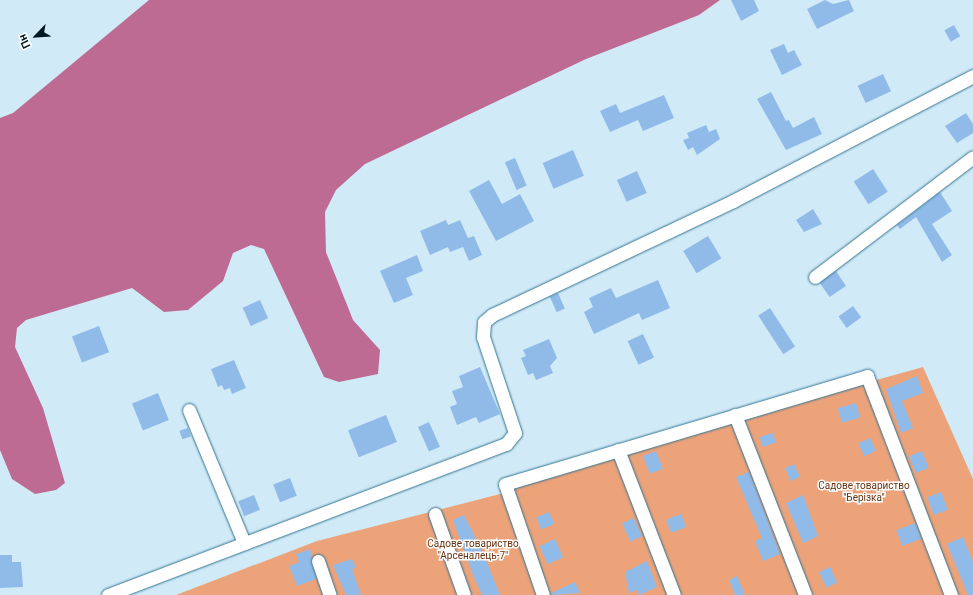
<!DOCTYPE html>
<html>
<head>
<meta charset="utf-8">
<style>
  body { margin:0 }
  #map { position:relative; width:973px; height:595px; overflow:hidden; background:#d1eaf7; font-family:Roboto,sans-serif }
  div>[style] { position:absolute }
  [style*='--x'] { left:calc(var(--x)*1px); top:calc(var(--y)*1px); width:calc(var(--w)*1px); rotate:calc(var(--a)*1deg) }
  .green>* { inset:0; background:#eca37a }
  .water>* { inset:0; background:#be6b94 }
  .building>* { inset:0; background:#90bbe9; transform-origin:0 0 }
  .roads { filter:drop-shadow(0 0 1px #327491) drop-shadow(0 0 1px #327491) }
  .minor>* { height:13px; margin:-6.5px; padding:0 6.5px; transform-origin:6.5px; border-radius:6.5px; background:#fff }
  span { translate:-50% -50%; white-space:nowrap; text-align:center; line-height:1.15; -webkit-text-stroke:3px #fff; paint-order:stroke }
  .park-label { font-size:10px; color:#66320f }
  .north { position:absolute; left:16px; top:16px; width:40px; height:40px; -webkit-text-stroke:3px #fff; paint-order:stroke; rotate:245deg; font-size:11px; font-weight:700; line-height:16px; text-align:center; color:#001621 }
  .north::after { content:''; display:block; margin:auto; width:14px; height:18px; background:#001621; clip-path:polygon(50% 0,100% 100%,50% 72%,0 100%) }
</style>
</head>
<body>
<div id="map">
  <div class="green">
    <div style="clip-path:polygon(923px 367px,973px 479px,973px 595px,547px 595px,505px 484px)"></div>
    <div style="clip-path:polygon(504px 493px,539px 595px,176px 595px,317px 541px)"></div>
  </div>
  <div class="water">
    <div style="clip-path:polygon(149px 0,720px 0,699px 15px,586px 59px,365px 164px,336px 190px,325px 212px,326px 252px,353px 320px,380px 350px,378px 374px,339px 382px,324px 377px,264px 249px,251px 245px,233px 253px,223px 281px,188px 310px,164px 312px,132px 288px,26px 320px,17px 328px,15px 347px,43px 408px,65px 483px,56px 490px,35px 494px,12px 479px,0 450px,0 118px,13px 113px)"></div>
  </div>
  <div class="building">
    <div style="clip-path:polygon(731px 0,754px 0,759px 11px,741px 21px)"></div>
    <div style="clip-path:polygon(825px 0,833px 4px,849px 0,854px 11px,817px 29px,807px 9px)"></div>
    <div style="left:954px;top:25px;width:13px;height:11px;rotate:61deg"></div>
    <div style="clip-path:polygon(784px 44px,788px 53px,794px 50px,802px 65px,782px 75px,770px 50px)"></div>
    <div style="left:883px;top:74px;width:19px;height:28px;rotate:65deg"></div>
    <div style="clip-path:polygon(771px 92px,786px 121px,789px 120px,793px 128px,814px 117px,822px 134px,786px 150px,757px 99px)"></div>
    <div style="clip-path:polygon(664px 95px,674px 118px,643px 131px,638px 120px,610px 132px,600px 111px,616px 104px,620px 113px)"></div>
    <div style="clip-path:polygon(966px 113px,973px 124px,973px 133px,957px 143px,945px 126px)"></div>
    <div style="clip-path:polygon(706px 125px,709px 132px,716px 129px,720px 139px,697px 155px,693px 147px,688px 150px,683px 140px,689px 138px,687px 133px)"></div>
    <div style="left:573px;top:150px;width:28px;height:33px;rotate:67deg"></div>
    <div style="left:515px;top:158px;width:30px;height:11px;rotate:67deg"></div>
    <div style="left:873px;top:169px;width:27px;height:23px;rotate:57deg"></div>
    <div style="left:637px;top:171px;width:24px;height:22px;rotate:66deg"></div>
    <div style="clip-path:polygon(489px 180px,502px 204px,520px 194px,534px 221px,496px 241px,469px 191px)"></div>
    <div style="clip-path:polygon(940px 192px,952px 211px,932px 224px,952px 255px,942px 262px,916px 217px,900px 229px,897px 225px)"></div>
    <div style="clip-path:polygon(813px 209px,822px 224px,804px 232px,796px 220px)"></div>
    <div style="clip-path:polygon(446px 220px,448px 225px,460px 220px,468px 238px,474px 236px,482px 255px,469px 261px,463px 247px,450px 252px,448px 247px,430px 255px,420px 231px)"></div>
    <div style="left:708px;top:236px;width:26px;height:29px;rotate:59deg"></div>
    <div style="clip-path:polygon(417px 255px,423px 271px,406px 278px,413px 295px,394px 303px,380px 271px)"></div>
    <div style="left:836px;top:271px;width:18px;height:20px;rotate:56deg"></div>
    <div style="clip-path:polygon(658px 280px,670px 308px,642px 320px,639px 313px,594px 334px,584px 312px,593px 307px,589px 298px,611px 288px,616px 298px)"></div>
    <div style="left:558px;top:293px;width:17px;height:9px;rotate:66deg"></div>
    <div style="left:260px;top:300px;width:20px;height:19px;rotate:66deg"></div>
    <div style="left:853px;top:306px;width:14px;height:18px;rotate:54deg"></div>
    <div style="left:770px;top:308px;width:46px;height:14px;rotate:57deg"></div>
    <div style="left:99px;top:326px;width:28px;height:29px;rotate:69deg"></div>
    <div style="left:643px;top:334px;width:26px;height:17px;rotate:65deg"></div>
    <div style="clip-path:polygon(549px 339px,557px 358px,550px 366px,553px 373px,536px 380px,533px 373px,528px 375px,521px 358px,526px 356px,523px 350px)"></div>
    <div style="clip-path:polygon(234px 360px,246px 388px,232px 394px,230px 388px,224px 390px,222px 385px,218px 387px,211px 369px)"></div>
    <div style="clip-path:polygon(480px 367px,500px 414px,479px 423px,476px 417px,457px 425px,450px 407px,457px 404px,452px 391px,463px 387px,459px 376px)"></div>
    <div style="clip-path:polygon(917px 376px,923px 393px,902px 401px,913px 428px,901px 433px,886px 389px)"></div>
    <div style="left:158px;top:393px;width:29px;height:28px;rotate:68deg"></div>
    <div style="left:856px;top:403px;width:15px;height:19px;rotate:74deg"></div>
    <div style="left:386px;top:415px;width:29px;height:41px;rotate:68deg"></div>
    <div style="left:429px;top:422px;width:27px;height:12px;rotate:66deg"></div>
    <div style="left:188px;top:428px;width:9px;height:9px;rotate:72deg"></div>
    <div style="left:773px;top:433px;width:10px;height:14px;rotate:73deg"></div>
    <div style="left:870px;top:438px;width:14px;height:13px;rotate:65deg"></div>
    <div style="left:656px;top:451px;width:19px;height:14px;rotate:69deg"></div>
    <div style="left:922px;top:451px;width:18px;height:14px;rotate:68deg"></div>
    <div style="left:794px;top:464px;width:14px;height:10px;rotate:65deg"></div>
    <div style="clip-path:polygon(749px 472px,780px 554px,763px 561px,755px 541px,762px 538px,736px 477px)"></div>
    <div style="left:290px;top:478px;width:19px;height:18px;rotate:69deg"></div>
    <div style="left:941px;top:492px;width:19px;height:15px;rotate:69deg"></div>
    <div style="left:254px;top:495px;width:16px;height:17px;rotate:68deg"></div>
    <div style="clip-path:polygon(803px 495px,818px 536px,803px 543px,786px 503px)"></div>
    <div style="left:549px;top:512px;width:13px;height:14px;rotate:67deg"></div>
    <div style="left:681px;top:514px;width:14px;height:16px;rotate:69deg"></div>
    <div style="clip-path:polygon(464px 515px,484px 555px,500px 595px,482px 595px,473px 575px,453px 520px)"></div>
    <div style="left:634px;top:518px;width:20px;height:13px;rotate:66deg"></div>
    <div style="left:915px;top:523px;width:17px;height:20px;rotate:69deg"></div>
    <div style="clip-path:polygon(963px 537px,973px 562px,973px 595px,968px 595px,947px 544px)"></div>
    <div style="left:555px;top:539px;width:20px;height:17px;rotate:66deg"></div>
    <div style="clip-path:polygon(310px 549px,316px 579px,297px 586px,289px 566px,299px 562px,296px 554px)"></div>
    <div style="clip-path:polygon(0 555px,12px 555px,12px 562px,21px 562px,23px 587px,0 588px)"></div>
    <div style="clip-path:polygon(352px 559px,356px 568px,352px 569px,361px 595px,346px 595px,333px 565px)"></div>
    <div style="clip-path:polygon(647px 561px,657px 587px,639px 595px,637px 590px,629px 593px,625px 572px)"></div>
    <div style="left:830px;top:567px;width:17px;height:12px;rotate:65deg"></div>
    <div style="clip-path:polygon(737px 576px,745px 595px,735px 595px,729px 580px)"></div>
    <div style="clip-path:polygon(575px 582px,580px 593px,551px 595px,551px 593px)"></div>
  </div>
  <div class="roads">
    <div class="minor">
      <div style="--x:815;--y:277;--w:198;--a:-37.2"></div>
      <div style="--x:189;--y:410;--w:144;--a:67.5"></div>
      <div style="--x:735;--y:415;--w:193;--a:68.7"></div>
      <div style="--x:618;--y:450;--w:155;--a:68.9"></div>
      <div style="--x:435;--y:514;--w:86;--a:70.3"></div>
      <div style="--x:318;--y:561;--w:36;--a:71"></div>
      <div style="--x:108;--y:595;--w:426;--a:-20.8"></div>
      <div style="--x:506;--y:444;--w:14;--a:-51"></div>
      <div style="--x:515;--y:433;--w:101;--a:-108.4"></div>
      <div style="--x:483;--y:337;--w:15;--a:-86"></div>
      <div style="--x:484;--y:322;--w:11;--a:-41"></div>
      <div style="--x:492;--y:315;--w:267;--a:-25.3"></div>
      <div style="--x:733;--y:201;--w:271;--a:-27.5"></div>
      <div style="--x:543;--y:595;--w:117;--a:-108.9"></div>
      <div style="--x:505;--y:484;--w:378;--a:-16.6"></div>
      <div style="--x:867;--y:376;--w:235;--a:69"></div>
    </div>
  </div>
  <div class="park-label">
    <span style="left:864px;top:491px">Садове товариство<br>"Берізка"</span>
    <span style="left:473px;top:549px">Садове товариство<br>"Арсеналець-7"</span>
  </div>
  <div class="north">Пн</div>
</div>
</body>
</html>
